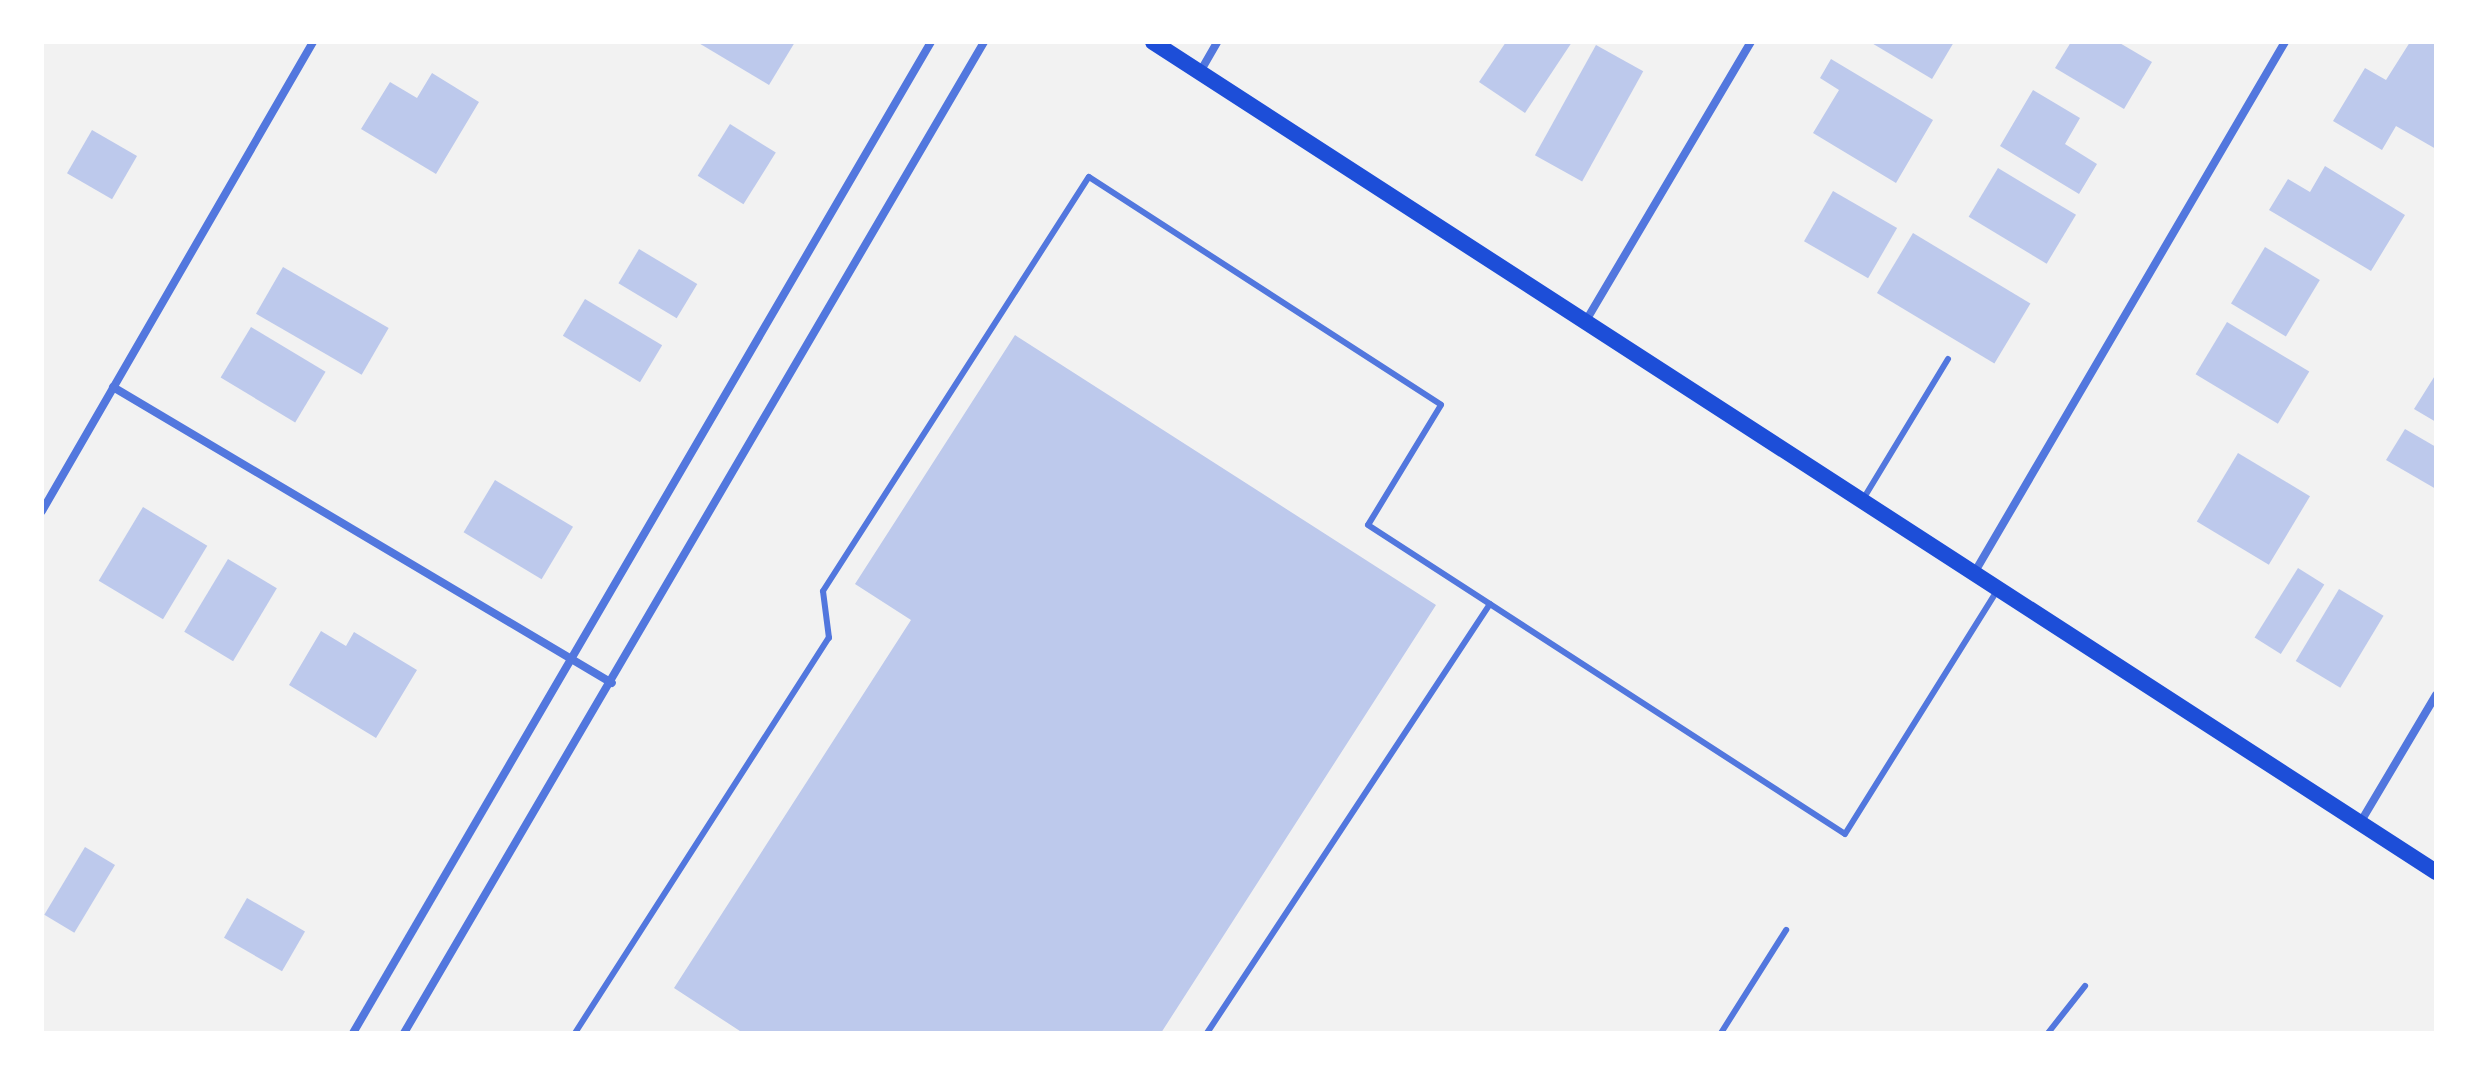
<!DOCTYPE html>
<html>
<head>
<meta charset="utf-8">
<style>
  body { margin:0 }
  #map { position:relative; width:2478px; height:1075px; overflow:hidden; background:#f2f2f2; font-family:Literata,serif }
  div>[style] { position:absolute }
  [style*='--x'] { left:calc(var(--x)*1px); top:calc(var(--y)*1px); width:calc(var(--w)*1px); rotate:calc(var(--a)*1deg) }
  .building>* { inset:0; background:#bdc9ec; transform-origin:0 0 }
  .service>* { height:6px; margin:-3px; padding:0 3px; transform-origin:3px; border-radius:3px; background:#5277de }
  .minor>* { height:8px; margin:-4px; padding:0 4px; transform-origin:4px; border-radius:4px; background:#5277de }
  .secondary>* { height:16px; margin:-8px; padding:0 8px; transform-origin:8px; border-radius:8px; background:#1d4ed8 }
  span { translate:-50% -50%; white-space:nowrap; text-align:center; line-height:1.15; -webkit-text-stroke:8px #fff; paint-order:stroke }
  .frame { position:absolute; inset:0; border:44px solid #fff; pointer-events:none }
</style>
</head>
<body>
<div id="map">
  <div class="building">
    <div style="clip-path:polygon(697px 42px,795px 42px,769px 85px)"></div>
    <div style="clip-path:polygon(1506px 42px,1572px 42px,1525px 113px,1479px 82px)"></div>
    <div style="clip-path:polygon(1870px 42px,1954px 42px,1932px 79px)"></div>
    <div style="clip-path:polygon(2071px 42px,2118px 42px,2152px 62px,2124px 109px,2055px 68px)"></div>
    <div style="clip-path:polygon(2410px 42px,2436px 42px,2436px 149px,2396px 126px,2382px 150px,2333px 121px,2365px 68px,2386px 80px)"></div>
    <div style="left:1596px;top:45px;width:54px;height:126px;rotate:29deg"></div>
    <div style="clip-path:polygon(1831px 59px,1933px 120px,1896px 183px,1813px 133px,1839px 90px,1820px 78px)"></div>
    <div style="clip-path:polygon(432px 73px,479px 102px,436px 174px,361px 129px,390px 82px,417px 98px)"></div>
    <div style="clip-path:polygon(2033px 90px,2080px 118px,2065px 144px,2097px 164px,2079px 194px,2000px 146px)"></div>
    <div style="left:730px;top:124px;width:54px;height:61px;rotate:32deg"></div>
    <div style="left:92px;top:130px;width:52px;height:50px;rotate:30deg"></div>
    <div style="clip-path:polygon(2325px 166px,2405px 215px,2371px 271px,2269px 210px,2288px 179px,2310px 192px)"></div>
    <div style="left:1998px;top:168px;width:91px;height:57px;rotate:31deg"></div>
    <div style="left:1833px;top:191px;width:74px;height:58px;rotate:30deg"></div>
    <div style="left:1913px;top:233px;width:137px;height:70px;rotate:31deg"></div>
    <div style="left:2265px;top:247px;width:64px;height:66px;rotate:31deg"></div>
    <div style="left:639px;top:249px;width:68px;height:40px;rotate:31deg"></div>
    <div style="left:283px;top:267px;width:122px;height:54px;rotate:30deg"></div>
    <div style="left:585px;top:299px;width:90px;height:43px;rotate:31deg"></div>
    <div style="left:2227px;top:322px;width:96px;height:61px;rotate:31deg"></div>
    <div style="left:251px;top:327px;width:87px;height:59px;rotate:31deg"></div>
    <div style="clip-path:polygon(1015px 335px,1436px 605px,1161px 1033px,743px 1033px,674px 988px,911px 620px,855px 584px)"></div>
    <div style="clip-path:polygon(2436px 374px,2436px 422px,2414px 409px)"></div>
    <div style="clip-path:polygon(2405px 429px,2436px 447px,2436px 489px,2386px 460px)"></div>
    <div style="left:2238px;top:453px;width:84px;height:80px;rotate:31deg"></div>
    <div style="left:495px;top:480px;width:91px;height:61px;rotate:31deg"></div>
    <div style="left:143px;top:507px;width:75px;height:86px;rotate:31deg"></div>
    <div style="left:228px;top:559px;width:57px;height:85px;rotate:31deg"></div>
    <div style="left:2298px;top:568px;width:31px;height:82px;rotate:32deg"></div>
    <div style="left:2339px;top:589px;width:52px;height:84px;rotate:31deg"></div>
    <div style="clip-path:polygon(321px 631px,346px 646px,354px 632px,417px 670px,376px 738px,289px 685px)"></div>
    <div style="left:85px;top:847px;width:35px;height:79px;rotate:31deg"></div>
    <div style="left:247px;top:898px;width:67px;height:46px;rotate:30deg"></div>
  </div>
  <div class="service">
    <div style="--x:1862;--y:501;--w:166;--a:-58.8"></div>
    <div style="--x:575;--y:1033;--w:470;--a:-57.3"></div>
    <div style="--x:829;--y:638;--w:47;--a:-97.3"></div>
    <div style="--x:823;--y:591;--w:492;--a:-57.3"></div>
    <div style="--x:1089;--y:177;--w:419;--a:32.9"></div>
    <div style="--x:1441;--y:405;--w:140;--a:121.3"></div>
    <div style="--x:1368;--y:525;--w:568;--a:32.94"></div>
    <div style="--x:1845;--y:834;--w:287;--a:-58"></div>
    <div style="--x:1207;--y:1033;--w:514;--a:-56.59"></div>
    <div style="--x:1721;--y:1033;--w:122;--a:-57.7"></div>
    <div style="--x:2048;--y:1033;--w:60;--a:-51.8"></div>
  </div>
  <div class="minor">
    <div style="--x:1200;--y:72;--w:34;--a:-60"></div>
    <div style="--x:1587;--y:319;--w:322;--a:-59.4"></div>
    <div style="--x:113;--y:387;--w:580;--a:30.68"></div>
    <div style="--x:42;--y:511;--w:542;--a:-59.98"></div>
    <div style="--x:1973;--y:575;--w:618;--a:-59.66"></div>
    <div style="--x:2360;--y:823;--w:149;--a:-59.3"></div>
    <div style="--x:353;--y:1033;--w:1147;--a:-59.75"></div>
    <div style="--x:404;--y:1033;--w:1148;--a:-59.66"></div>
  </div>
  <div class="secondary">
    <div style="--x:1153;--y:42;--w:1528;--a:32.9"></div>
  </div>
  <div class="frame"></div>
</div>
</body>
</html>
